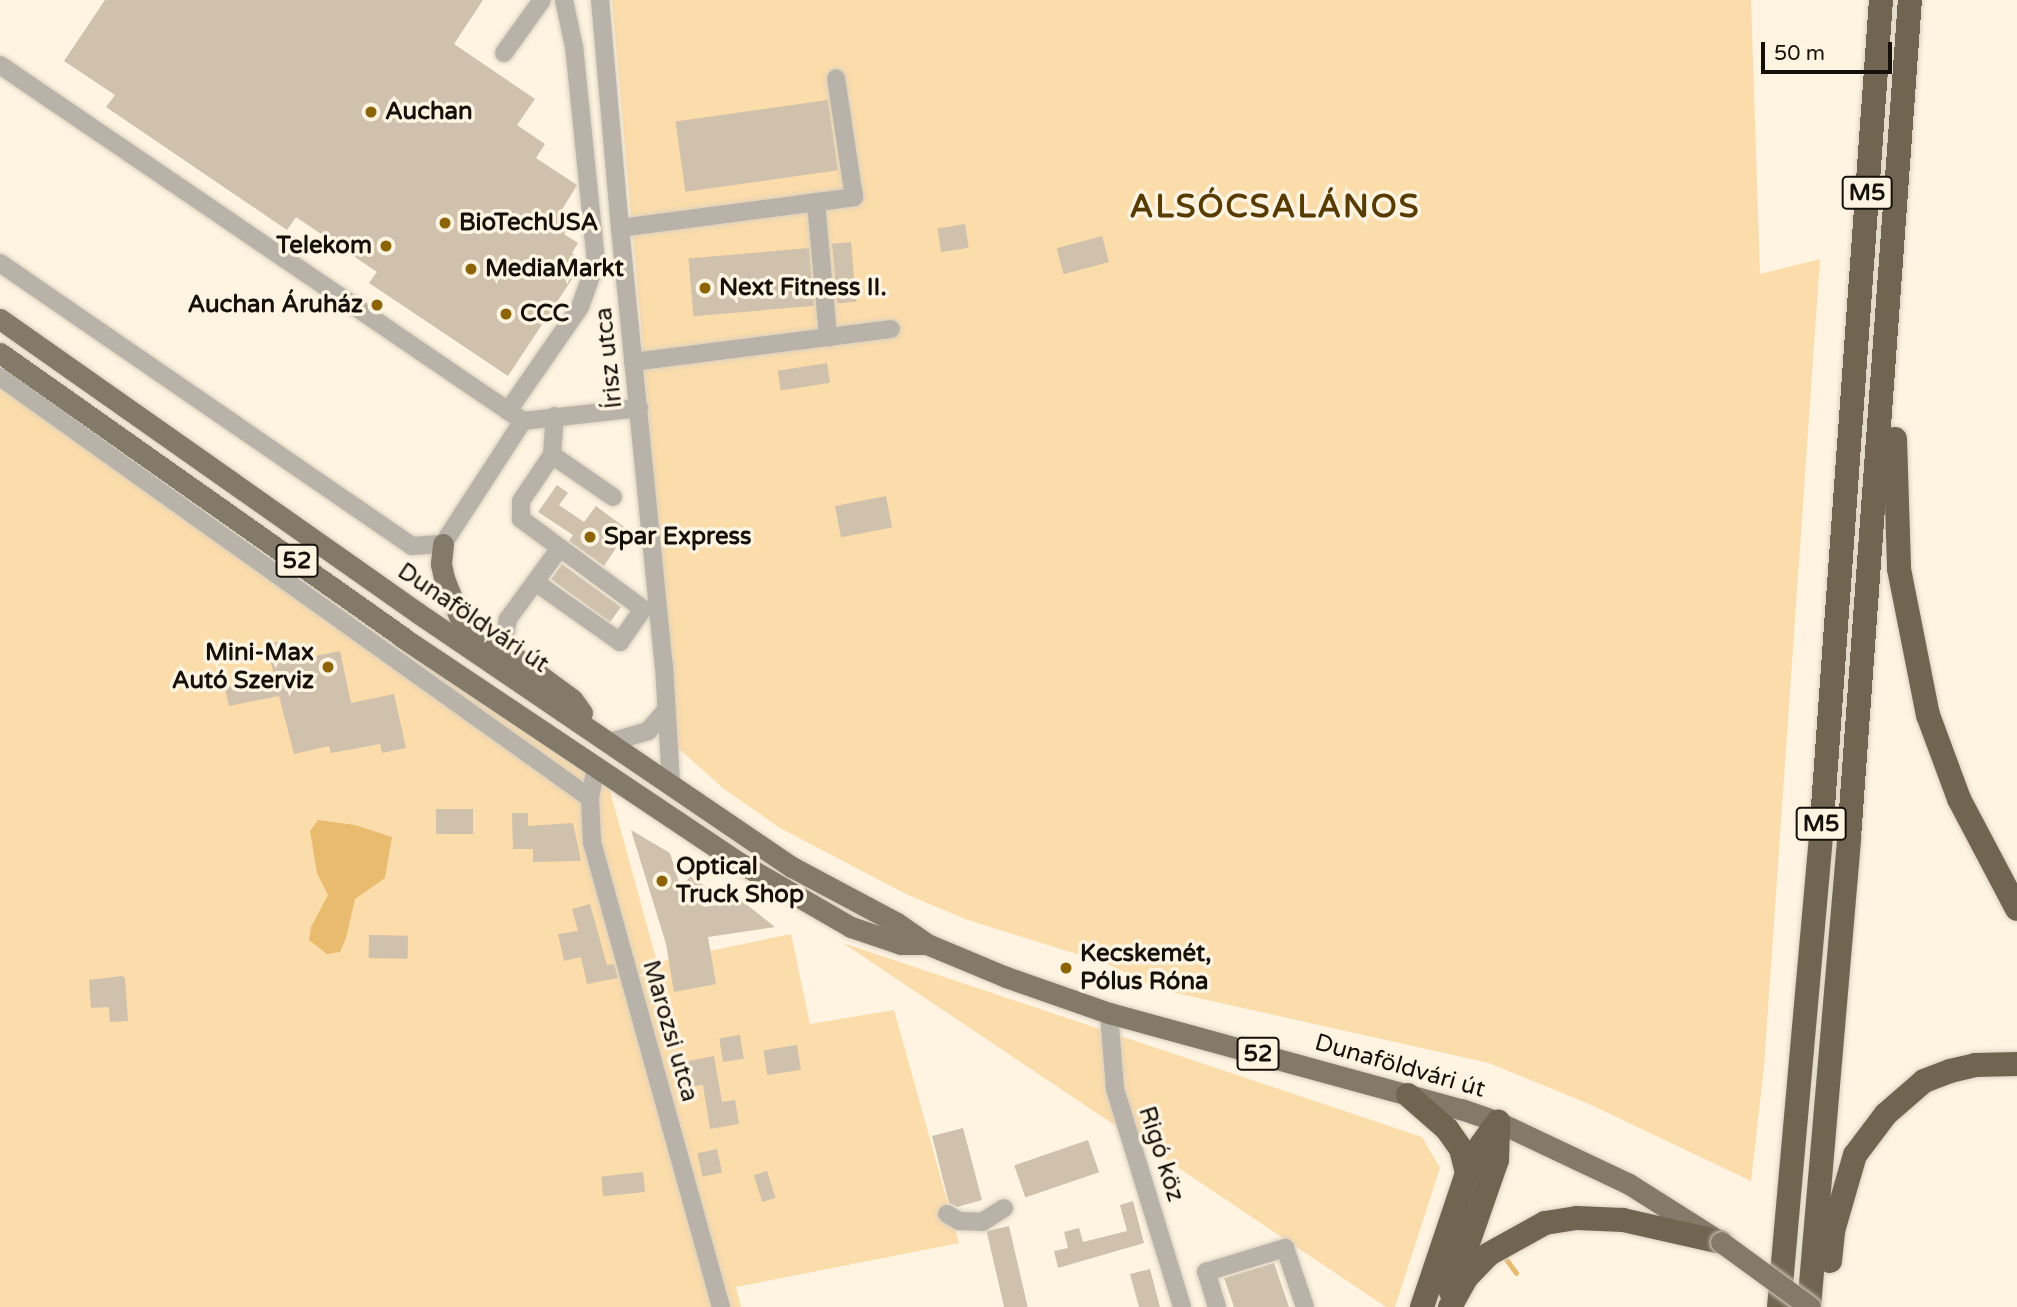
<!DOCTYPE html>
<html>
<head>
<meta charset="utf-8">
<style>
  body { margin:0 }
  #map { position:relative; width:2017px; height:1307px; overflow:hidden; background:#fff4e2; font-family:"Varela Round",sans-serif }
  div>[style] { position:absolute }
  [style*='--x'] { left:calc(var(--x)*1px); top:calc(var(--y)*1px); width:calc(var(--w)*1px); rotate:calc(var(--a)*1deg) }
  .green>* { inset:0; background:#fbdcab }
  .water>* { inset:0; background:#e8bb6e }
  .stream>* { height:5px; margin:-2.5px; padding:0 2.5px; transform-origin:2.5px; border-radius:2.5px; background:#e8bb6e }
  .building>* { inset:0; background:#cfc1ac; transform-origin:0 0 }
  .roads { filter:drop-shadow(0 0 2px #dad0bf) drop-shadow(0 0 2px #dad0bf) }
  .minor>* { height:18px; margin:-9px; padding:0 9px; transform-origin:9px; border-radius:9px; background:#b8b2a8 }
  .major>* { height:21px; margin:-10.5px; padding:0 10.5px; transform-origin:10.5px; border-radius:10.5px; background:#847a69 }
  .highway>* { height:24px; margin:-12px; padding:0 12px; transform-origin:12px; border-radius:12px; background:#716552 }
  .bridges { filter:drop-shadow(0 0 2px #dad0bf) drop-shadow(0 0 2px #dad0bf) }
  .major-bridge>* { height:21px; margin:-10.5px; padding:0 10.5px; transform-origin:10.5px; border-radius:10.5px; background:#847a69 }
  .dots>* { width:19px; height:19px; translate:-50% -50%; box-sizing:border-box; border:4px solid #fff4e2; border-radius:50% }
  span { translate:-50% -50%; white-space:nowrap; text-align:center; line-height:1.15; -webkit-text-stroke:7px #fff4e2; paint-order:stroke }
  .shield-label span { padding:2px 5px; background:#fff4e2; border:2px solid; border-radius:5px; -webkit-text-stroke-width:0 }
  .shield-label { font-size:23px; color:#151009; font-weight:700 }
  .poi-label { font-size:24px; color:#151009; font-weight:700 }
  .left { translate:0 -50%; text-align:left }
  .right { translate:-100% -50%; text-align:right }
  .street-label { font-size:24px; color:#151009 }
  .district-label { font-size:32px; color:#573b00; font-weight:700; letter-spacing:2px }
  .scale { position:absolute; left:1761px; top:42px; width:131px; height:32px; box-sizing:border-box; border:4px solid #151009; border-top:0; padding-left:9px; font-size:21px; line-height:24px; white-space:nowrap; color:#151009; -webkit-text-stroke:5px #fff4e2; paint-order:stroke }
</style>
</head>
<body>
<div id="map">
  <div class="green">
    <div style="clip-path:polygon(612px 0,1751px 0,1760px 274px,1820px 259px,1764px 1067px,1751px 1181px,1589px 1104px,1489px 1063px,1162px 990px,1105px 963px,965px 919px,906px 894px,780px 828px,724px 789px,678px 748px)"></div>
    <div style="clip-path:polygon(0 371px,609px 787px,657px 962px,791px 934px,810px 1024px,894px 1010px,959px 1243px,736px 1287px,741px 1307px,0 1307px)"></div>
    <div style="clip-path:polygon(843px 943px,1422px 1137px,1440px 1168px,1395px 1307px,1386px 1307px)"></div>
  </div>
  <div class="water">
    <div style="clip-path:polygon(318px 820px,355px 825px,392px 837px,385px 878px,355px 899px,346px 938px,340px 952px,327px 954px,309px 940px,311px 927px,328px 895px,317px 873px,310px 831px)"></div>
  </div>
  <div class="stream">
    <div style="--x:1503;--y:1255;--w:22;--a:54"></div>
  </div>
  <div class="building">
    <div style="clip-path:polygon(105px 0,483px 0,454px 44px,535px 99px,517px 125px,545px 144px,536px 158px,577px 185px,560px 213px,573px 221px,564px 234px,578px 243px,572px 253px,584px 261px,508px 376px,369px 283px,377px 272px,296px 217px,287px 230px,106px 107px,115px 95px,64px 61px)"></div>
    <div style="left:828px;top:100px;width:71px;height:154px;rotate:82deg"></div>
    <div style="left:965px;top:224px;width:24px;height:28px;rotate:81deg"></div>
    <div style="left:1102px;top:236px;width:27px;height:47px;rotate:75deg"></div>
    <div style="left:851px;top:242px;width:60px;height:19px;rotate:85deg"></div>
    <div style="left:809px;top:248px;width:58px;height:121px;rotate:85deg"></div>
    <div style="left:827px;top:363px;width:20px;height:50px;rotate:81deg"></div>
    <div style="clip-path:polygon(557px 485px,568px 493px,559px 505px,584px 522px,596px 506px,628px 530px,604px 566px,569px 541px,573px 535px,538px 512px)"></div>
    <div style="left:886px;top:496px;width:32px;height:52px;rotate:79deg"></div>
    <div style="left:562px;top:564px;width:73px;height:19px;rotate:36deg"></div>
    <div style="clip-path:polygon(285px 640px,290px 661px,340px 651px,351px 703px,394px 694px,406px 748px,382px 753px,380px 744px,331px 753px,329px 746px,294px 754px,279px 696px,229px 706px,225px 688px,275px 678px,266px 644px)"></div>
    <div style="left:436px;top:809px;width:37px;height:25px"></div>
    <div style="clip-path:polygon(512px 813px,528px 813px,528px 826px,573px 823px,581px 861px,533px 862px,533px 849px,513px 849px)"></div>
    <div style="clip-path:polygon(631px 830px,670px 853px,681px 889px,690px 876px,713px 892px,703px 907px,742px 901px,775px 927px,708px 937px,716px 984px,674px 992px,666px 944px)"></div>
    <div style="clip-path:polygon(590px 904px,607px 965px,614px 964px,618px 978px,587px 984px,581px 957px,564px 961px,558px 934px,578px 931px,572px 909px)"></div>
    <div style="left:369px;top:935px;width:39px;height:23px;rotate:1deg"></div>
    <div style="clip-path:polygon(122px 976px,125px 978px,128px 1021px,110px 1022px,109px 1007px,91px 1008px,89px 980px)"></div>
    <div style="left:740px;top:1035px;width:24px;height:21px;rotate:81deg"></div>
    <div style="left:797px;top:1045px;width:25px;height:34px;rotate:81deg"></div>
    <div style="clip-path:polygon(714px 1056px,722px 1102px,735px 1100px,739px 1124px,710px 1129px,703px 1085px,682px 1088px,678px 1063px)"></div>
    <div style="clip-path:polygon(963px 1128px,982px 1200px,957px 1207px,949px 1203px,932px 1136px)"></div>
    <div style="left:1088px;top:1140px;width:34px;height:78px;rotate:71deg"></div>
    <div style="left:717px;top:1149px;width:24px;height:20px;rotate:78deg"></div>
    <div style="left:767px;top:1171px;width:28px;height:14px;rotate:72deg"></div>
    <div style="left:643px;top:1172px;width:20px;height:42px;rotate:84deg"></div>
    <div style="clip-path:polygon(1133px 1201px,1144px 1243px,1058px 1268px,1054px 1251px,1068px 1248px,1064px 1232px,1079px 1228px,1083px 1242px,1127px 1231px,1120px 1205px)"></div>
    <div style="left:1009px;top:1226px;width:83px;height:23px;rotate:77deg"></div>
    <div style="clip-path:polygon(1274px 1263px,1289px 1307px,1234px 1307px,1224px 1278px)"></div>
    <div style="clip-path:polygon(1150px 1269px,1160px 1307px,1139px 1307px,1130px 1274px)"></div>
  </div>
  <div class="roads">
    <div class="minor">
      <div style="--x:600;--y:0;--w:229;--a:85"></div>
      <div style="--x:620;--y:228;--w:439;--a:84.3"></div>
      <div style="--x:664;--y:665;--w:119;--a:86.6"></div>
      <div style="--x:504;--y:53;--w:65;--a:-54.4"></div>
      <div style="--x:0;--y:65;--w:633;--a:34.24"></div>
      <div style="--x:523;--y:421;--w:117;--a:-6.4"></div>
      <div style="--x:816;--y:202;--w:136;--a:84.9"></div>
      <div style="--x:620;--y:228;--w:236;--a:-7.5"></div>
      <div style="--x:854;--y:197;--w:120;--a:-98.6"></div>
      <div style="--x:0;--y:263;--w:500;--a:34.5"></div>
      <div style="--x:412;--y:546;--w:31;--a:-4"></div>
      <div style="--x:443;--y:544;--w:147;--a:-57"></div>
      <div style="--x:633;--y:362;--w:260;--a:-7.3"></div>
      <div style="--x:0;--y:377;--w:725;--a:35.51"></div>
      <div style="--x:508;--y:411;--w:126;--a:-55.3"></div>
      <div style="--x:580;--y:307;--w:48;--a:-70.4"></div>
      <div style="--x:596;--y:262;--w:216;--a:-95.8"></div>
      <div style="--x:574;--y:47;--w:48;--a:-102"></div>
      <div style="--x:552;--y:455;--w:74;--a:34.5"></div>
      <div style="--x:535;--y:582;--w:104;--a:35.2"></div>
      <div style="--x:620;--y:642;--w:40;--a:-55.1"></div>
      <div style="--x:643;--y:609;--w:152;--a:-143.6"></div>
      <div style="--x:521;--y:519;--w:18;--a:-90"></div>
      <div style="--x:521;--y:501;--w:55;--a:-56"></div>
      <div style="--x:552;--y:455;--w:39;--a:-86"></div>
      <div style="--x:503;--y:649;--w:30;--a:-81"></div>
      <div style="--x:508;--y:619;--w:87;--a:-53.9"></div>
      <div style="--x:610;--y:742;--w:40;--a:-16"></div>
      <div style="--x:648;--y:731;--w:28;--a:-49"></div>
      <div style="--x:596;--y:767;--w:32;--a:101"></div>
      <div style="--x:590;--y:798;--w:44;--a:87.4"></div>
      <div style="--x:592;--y:842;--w:483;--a:74.5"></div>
      <div style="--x:1109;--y:1013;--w:76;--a:85.5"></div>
      <div style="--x:1115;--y:1089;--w:228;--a:72.9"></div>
      <div style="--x:947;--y:1214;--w:14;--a:30"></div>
      <div style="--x:959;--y:1221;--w:23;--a:2"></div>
      <div style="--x:982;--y:1222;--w:26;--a:-32"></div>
      <div style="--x:1217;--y:1307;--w:37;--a:-107"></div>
      <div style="--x:1206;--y:1272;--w:83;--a:-16.9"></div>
      <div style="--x:1285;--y:1248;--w:62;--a:71.3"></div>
    </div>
    <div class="major">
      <div style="--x:0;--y:319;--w:511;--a:35.12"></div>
      <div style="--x:418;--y:613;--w:452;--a:34.2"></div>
      <div style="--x:792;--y:867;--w:119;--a:28.1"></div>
      <div style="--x:897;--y:923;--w:37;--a:35"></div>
      <div style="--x:927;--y:944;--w:86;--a:22.7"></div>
      <div style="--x:1006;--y:977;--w:109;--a:19.3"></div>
      <div style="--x:1109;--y:1013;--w:365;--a:15.3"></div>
      <div style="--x:1461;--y:1109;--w:39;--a:19"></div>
      <div style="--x:1498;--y:1122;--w:145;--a:25.3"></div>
      <div style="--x:1629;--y:1184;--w:103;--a:32.3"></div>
      <div style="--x:0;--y:353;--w:492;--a:35.2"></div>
      <div style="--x:402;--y:637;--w:407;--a:33.8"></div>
      <div style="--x:740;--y:863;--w:128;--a:30"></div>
      <div style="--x:851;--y:927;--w:53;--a:18.8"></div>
      <div style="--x:901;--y:944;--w:26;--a:0"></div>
      <div style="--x:443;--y:544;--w:20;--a:96"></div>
      <div style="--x:441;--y:564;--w:14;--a:78"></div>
      <div style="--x:444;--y:578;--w:41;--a:68.5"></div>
      <div style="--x:459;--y:616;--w:140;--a:36.3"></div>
      <div style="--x:572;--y:699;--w:17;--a:54"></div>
    </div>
    <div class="highway">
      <div style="--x:1895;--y:439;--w:130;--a:88.2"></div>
      <div style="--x:1899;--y:569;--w:149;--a:78.8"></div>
      <div style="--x:1928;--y:715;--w:90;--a:69.7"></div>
      <div style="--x:1959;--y:799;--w:124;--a:62.2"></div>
      <div style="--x:1408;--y:1095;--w:52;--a:41.1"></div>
      <div style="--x:1447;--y:1129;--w:24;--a:55"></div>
      <div style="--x:1461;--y:1149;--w:25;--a:76"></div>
      <div style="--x:1830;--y:1261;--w:30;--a:-84"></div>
      <div style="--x:1833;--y:1231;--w:79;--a:-73.9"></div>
      <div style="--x:1855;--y:1155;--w:51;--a:-52.9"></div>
      <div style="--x:1886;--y:1114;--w:50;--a:-41"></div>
      <div style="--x:1924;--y:1081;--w:28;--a:-21"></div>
      <div style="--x:1950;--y:1071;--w:26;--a:-13"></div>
      <div style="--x:1975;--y:1065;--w:42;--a:-1.4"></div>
      <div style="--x:1451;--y:1292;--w:140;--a:-70.8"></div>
      <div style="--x:1497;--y:1160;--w:38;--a:-88"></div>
      <div style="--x:1422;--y:1307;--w:141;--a:-71.4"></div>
      <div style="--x:1467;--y:1173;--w:31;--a:-63"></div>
      <div style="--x:1481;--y:1145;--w:29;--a:-54"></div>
      <div style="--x:1450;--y:1307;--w:33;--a:-61"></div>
      <div style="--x:1466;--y:1278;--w:33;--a:-46"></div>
      <div style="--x:1489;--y:1254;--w:64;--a:-29"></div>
      <div style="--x:1545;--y:1223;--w:32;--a:-9"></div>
      <div style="--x:1577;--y:1218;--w:46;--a:2.5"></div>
      <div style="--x:1623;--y:1220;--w:100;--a:12.7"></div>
      <div style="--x:1779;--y:1307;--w:488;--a:-84.9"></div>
      <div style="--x:1822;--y:821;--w:823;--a:-85.89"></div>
      <div style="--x:1809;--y:1307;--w:471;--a:-85.1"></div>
      <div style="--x:1849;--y:838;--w:840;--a:-85.84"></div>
    </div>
  </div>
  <div class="bridges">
    <div class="major-bridge">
      <div style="--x:1721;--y:1242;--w:110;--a:36.1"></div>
    </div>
  </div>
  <div class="dots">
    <div style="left:371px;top:112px;background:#8c6305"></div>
    <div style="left:445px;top:223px;background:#8c6305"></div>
    <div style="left:386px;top:246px;background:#8c6305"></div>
    <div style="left:471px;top:269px;background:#8c6305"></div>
    <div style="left:705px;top:288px;background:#8c6305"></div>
    <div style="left:377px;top:305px;background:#8c6305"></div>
    <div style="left:506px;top:314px;background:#8c6305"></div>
    <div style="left:590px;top:537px;background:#8c6305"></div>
    <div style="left:328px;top:667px;background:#8c6305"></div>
    <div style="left:662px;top:881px;background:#8c6305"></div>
    <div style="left:1066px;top:968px;background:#8c6305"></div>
  </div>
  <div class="shield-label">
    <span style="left:1867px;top:193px">M5</span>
    <span style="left:297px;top:561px">52</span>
    <span style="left:1821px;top:824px">M5</span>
    <span style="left:1258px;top:1054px">52</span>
  </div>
  <div class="poi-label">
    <span class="left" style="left:385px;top:112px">Auchan</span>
    <span class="left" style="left:459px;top:223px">BioTechUSA</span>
    <span class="right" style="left:372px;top:246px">Telekom</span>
    <span class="left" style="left:485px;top:269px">MediaMarkt</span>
    <span class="left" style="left:719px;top:288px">Next Fitness II.</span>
    <span class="right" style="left:363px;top:305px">Auchan Áruház</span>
    <span class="left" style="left:520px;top:314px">CCC</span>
    <span class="left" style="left:604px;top:537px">Spar Express</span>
    <span class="right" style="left:314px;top:667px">Mini-Max<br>Autó Szerviz</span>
    <span class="left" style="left:676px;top:881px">Optical<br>Truck Shop</span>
    <span class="left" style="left:1080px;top:968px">Kecskemét,<br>Pólus Róna</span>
  </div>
  <div class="street-label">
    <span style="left:609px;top:358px;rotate:-96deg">Írisz utca</span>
    <span style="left:473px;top:618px;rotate:34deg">Dunaföldvári út</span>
    <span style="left:670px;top:1031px;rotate:74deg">Marozsi utca</span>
    <span style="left:1400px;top:1066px;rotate:16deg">Dunaföldvári út</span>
    <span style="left:1161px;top:1154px;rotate:72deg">Rigó köz</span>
  </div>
  <div class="district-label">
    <span style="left:1275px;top:207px">ALSÓCSALÁNOS</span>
  </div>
  <div class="scale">50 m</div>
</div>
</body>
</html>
